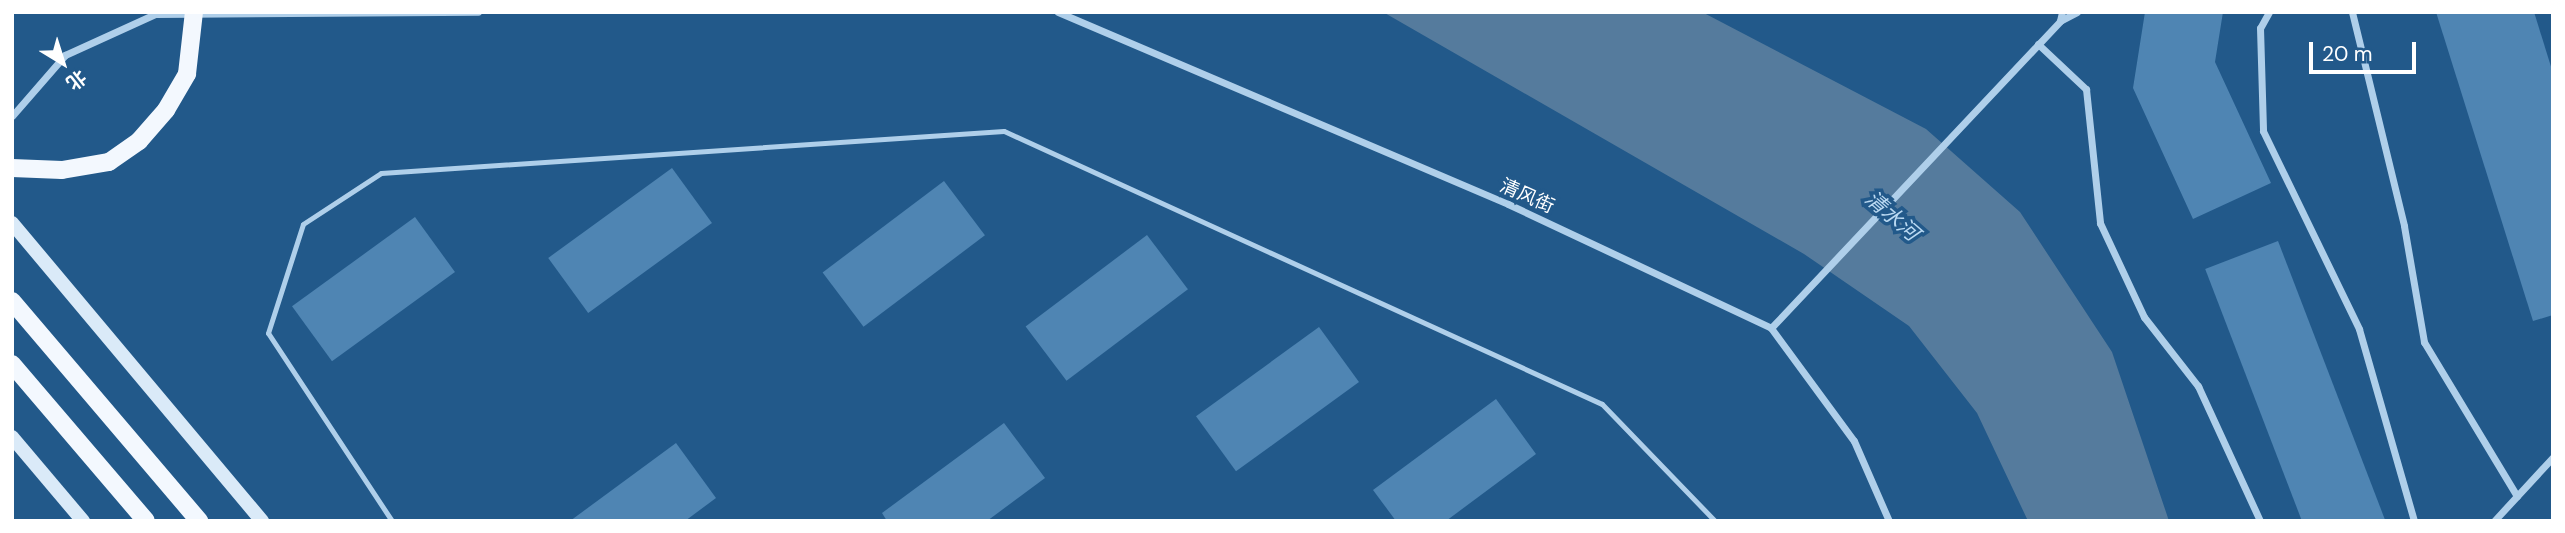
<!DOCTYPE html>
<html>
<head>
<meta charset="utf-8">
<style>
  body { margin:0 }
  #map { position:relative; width:2565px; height:533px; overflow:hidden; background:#22598a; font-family:"DM Sans","Noto Sans SC",sans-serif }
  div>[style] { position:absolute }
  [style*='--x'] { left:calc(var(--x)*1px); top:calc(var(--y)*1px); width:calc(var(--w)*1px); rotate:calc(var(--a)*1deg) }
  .water>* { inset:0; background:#557b9d }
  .building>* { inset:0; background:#4f85b3; transform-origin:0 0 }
  .service>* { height:5px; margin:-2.5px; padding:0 2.5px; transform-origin:2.5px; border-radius:2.5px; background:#afcfea }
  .minor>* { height:7px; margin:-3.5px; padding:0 3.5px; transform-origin:3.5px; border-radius:3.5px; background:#afcfea }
  .secondary>* { height:14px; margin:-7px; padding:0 7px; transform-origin:7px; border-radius:7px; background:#daeaf8 }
  .primary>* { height:18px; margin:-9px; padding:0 9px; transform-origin:9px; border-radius:9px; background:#f3f8fe }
  .primary-bridge>* { height:18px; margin:-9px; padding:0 9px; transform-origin:9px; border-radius:9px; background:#f3f8fe }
  span { translate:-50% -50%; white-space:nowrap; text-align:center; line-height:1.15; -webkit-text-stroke:7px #22598a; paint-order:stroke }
  .street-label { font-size:19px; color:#fff }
  .water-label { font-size:21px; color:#bad9f2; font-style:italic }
  .frame { position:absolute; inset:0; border:14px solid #fff; pointer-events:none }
  .north { position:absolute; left:28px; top:28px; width:70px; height:70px; -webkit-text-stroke:5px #22598a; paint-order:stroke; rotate:142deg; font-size:19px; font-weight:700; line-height:28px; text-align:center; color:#fff }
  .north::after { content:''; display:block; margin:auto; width:24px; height:32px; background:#fff; clip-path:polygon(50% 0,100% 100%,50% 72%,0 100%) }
  .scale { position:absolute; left:2309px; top:42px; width:107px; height:32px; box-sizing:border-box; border:4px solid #fff; border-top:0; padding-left:9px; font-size:21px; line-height:24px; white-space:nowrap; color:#fff; -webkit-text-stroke:5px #22598a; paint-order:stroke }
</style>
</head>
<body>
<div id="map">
  <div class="water">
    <div style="clip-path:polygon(1383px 12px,1702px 12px,1926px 129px,2020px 212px,2112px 352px,2169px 521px,2028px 521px,1977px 413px,1909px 326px,1804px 254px)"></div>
  </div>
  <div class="building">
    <div style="clip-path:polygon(2145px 12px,2223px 12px,2215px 62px,2271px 183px,2193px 219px,2133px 88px)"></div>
    <div style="clip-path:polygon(2436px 12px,2534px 12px,2553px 73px,2553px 315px,2533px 321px)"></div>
    <div style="left:672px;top:168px;width:68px;height:153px;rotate:54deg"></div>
    <div style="left:944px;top:181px;width:68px;height:152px;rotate:53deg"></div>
    <div style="left:415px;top:217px;width:68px;height:152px;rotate:54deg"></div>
    <div style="left:1147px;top:235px;width:68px;height:152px;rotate:53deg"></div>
    <div style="left:2278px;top:241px;width:299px;height:78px;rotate:69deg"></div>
    <div style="left:1319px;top:327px;width:68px;height:152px;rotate:54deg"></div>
    <div style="clip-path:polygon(1496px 399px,1536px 454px,1446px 521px,1396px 521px,1373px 490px)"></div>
    <div style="clip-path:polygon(1004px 423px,1045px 478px,987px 521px,887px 521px,882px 513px)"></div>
    <div style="clip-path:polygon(676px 443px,716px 498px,685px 521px,570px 521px)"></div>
  </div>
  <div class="service">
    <div style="--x:392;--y:521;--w:225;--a:-123.4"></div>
    <div style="--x:268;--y:333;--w:114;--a:-72.2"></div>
    <div style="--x:303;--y:224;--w:93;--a:-33.2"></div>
    <div style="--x:381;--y:173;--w:624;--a:-3.86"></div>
    <div style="--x:1004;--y:131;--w:657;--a:24.54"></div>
    <div style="--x:1602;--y:404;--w:163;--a:46"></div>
  </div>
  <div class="minor">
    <div style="--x:1058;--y:12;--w:489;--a:23.1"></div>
    <div style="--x:1508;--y:204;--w:291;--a:25.2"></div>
    <div style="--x:1771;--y:328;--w:140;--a:53.7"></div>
    <div style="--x:1854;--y:441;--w:87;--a:66.4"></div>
    <div style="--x:2062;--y:12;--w:9;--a:103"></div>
    <div style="--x:2060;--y:21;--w:19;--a:-28"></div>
    <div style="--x:2269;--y:12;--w:18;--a:119"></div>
    <div style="--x:2260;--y:28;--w:103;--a:88.3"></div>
    <div style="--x:2263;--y:131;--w:220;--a:64.1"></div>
    <div style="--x:2359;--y:329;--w:200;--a:74"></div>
    <div style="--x:2352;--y:12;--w:220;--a:76.3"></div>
    <div style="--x:2404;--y:226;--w:118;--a:80.2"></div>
    <div style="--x:2424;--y:342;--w:180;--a:58.9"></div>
    <div style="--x:2038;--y:44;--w:66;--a:43.2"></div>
    <div style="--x:2086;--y:89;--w:135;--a:84"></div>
    <div style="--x:2100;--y:223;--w:104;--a:64.9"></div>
    <div style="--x:2144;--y:317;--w:88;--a:52"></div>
    <div style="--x:2198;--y:386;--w:149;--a:65.3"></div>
    <div style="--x:12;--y:116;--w:81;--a:-49"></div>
    <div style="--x:65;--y:55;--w:99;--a:-24.5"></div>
    <div style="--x:155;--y:14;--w:323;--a:-0.4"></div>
    <div style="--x:1771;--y:328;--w:422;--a:-46.7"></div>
    <div style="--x:2494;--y:521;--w:87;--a:-47.3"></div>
  </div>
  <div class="secondary">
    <div style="--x:12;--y:223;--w:389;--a:50"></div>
    <div style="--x:12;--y:437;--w:110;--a:49.8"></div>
  </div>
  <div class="primary">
    <div style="--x:12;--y:301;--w:289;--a:49.6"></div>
    <div style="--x:12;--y:364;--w:206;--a:49.5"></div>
  </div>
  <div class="primary-bridge">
    <div style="--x:12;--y:168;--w:50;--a:2.3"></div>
    <div style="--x:62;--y:170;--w:48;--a:-9.7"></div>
    <div style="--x:109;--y:162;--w:37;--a:-35"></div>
    <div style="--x:139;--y:141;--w:41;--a:-48.9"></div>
    <div style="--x:166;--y:110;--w:42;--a:-59.7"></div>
    <div style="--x:187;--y:74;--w:62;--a:-83.6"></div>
  </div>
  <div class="street-label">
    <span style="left:1527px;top:196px;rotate:24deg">清风街</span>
  </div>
  <div class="water-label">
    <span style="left:1892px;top:216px;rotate:41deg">清水河</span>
  </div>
  <div class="frame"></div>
  <div class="north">北</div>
  <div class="scale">20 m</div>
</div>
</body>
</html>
